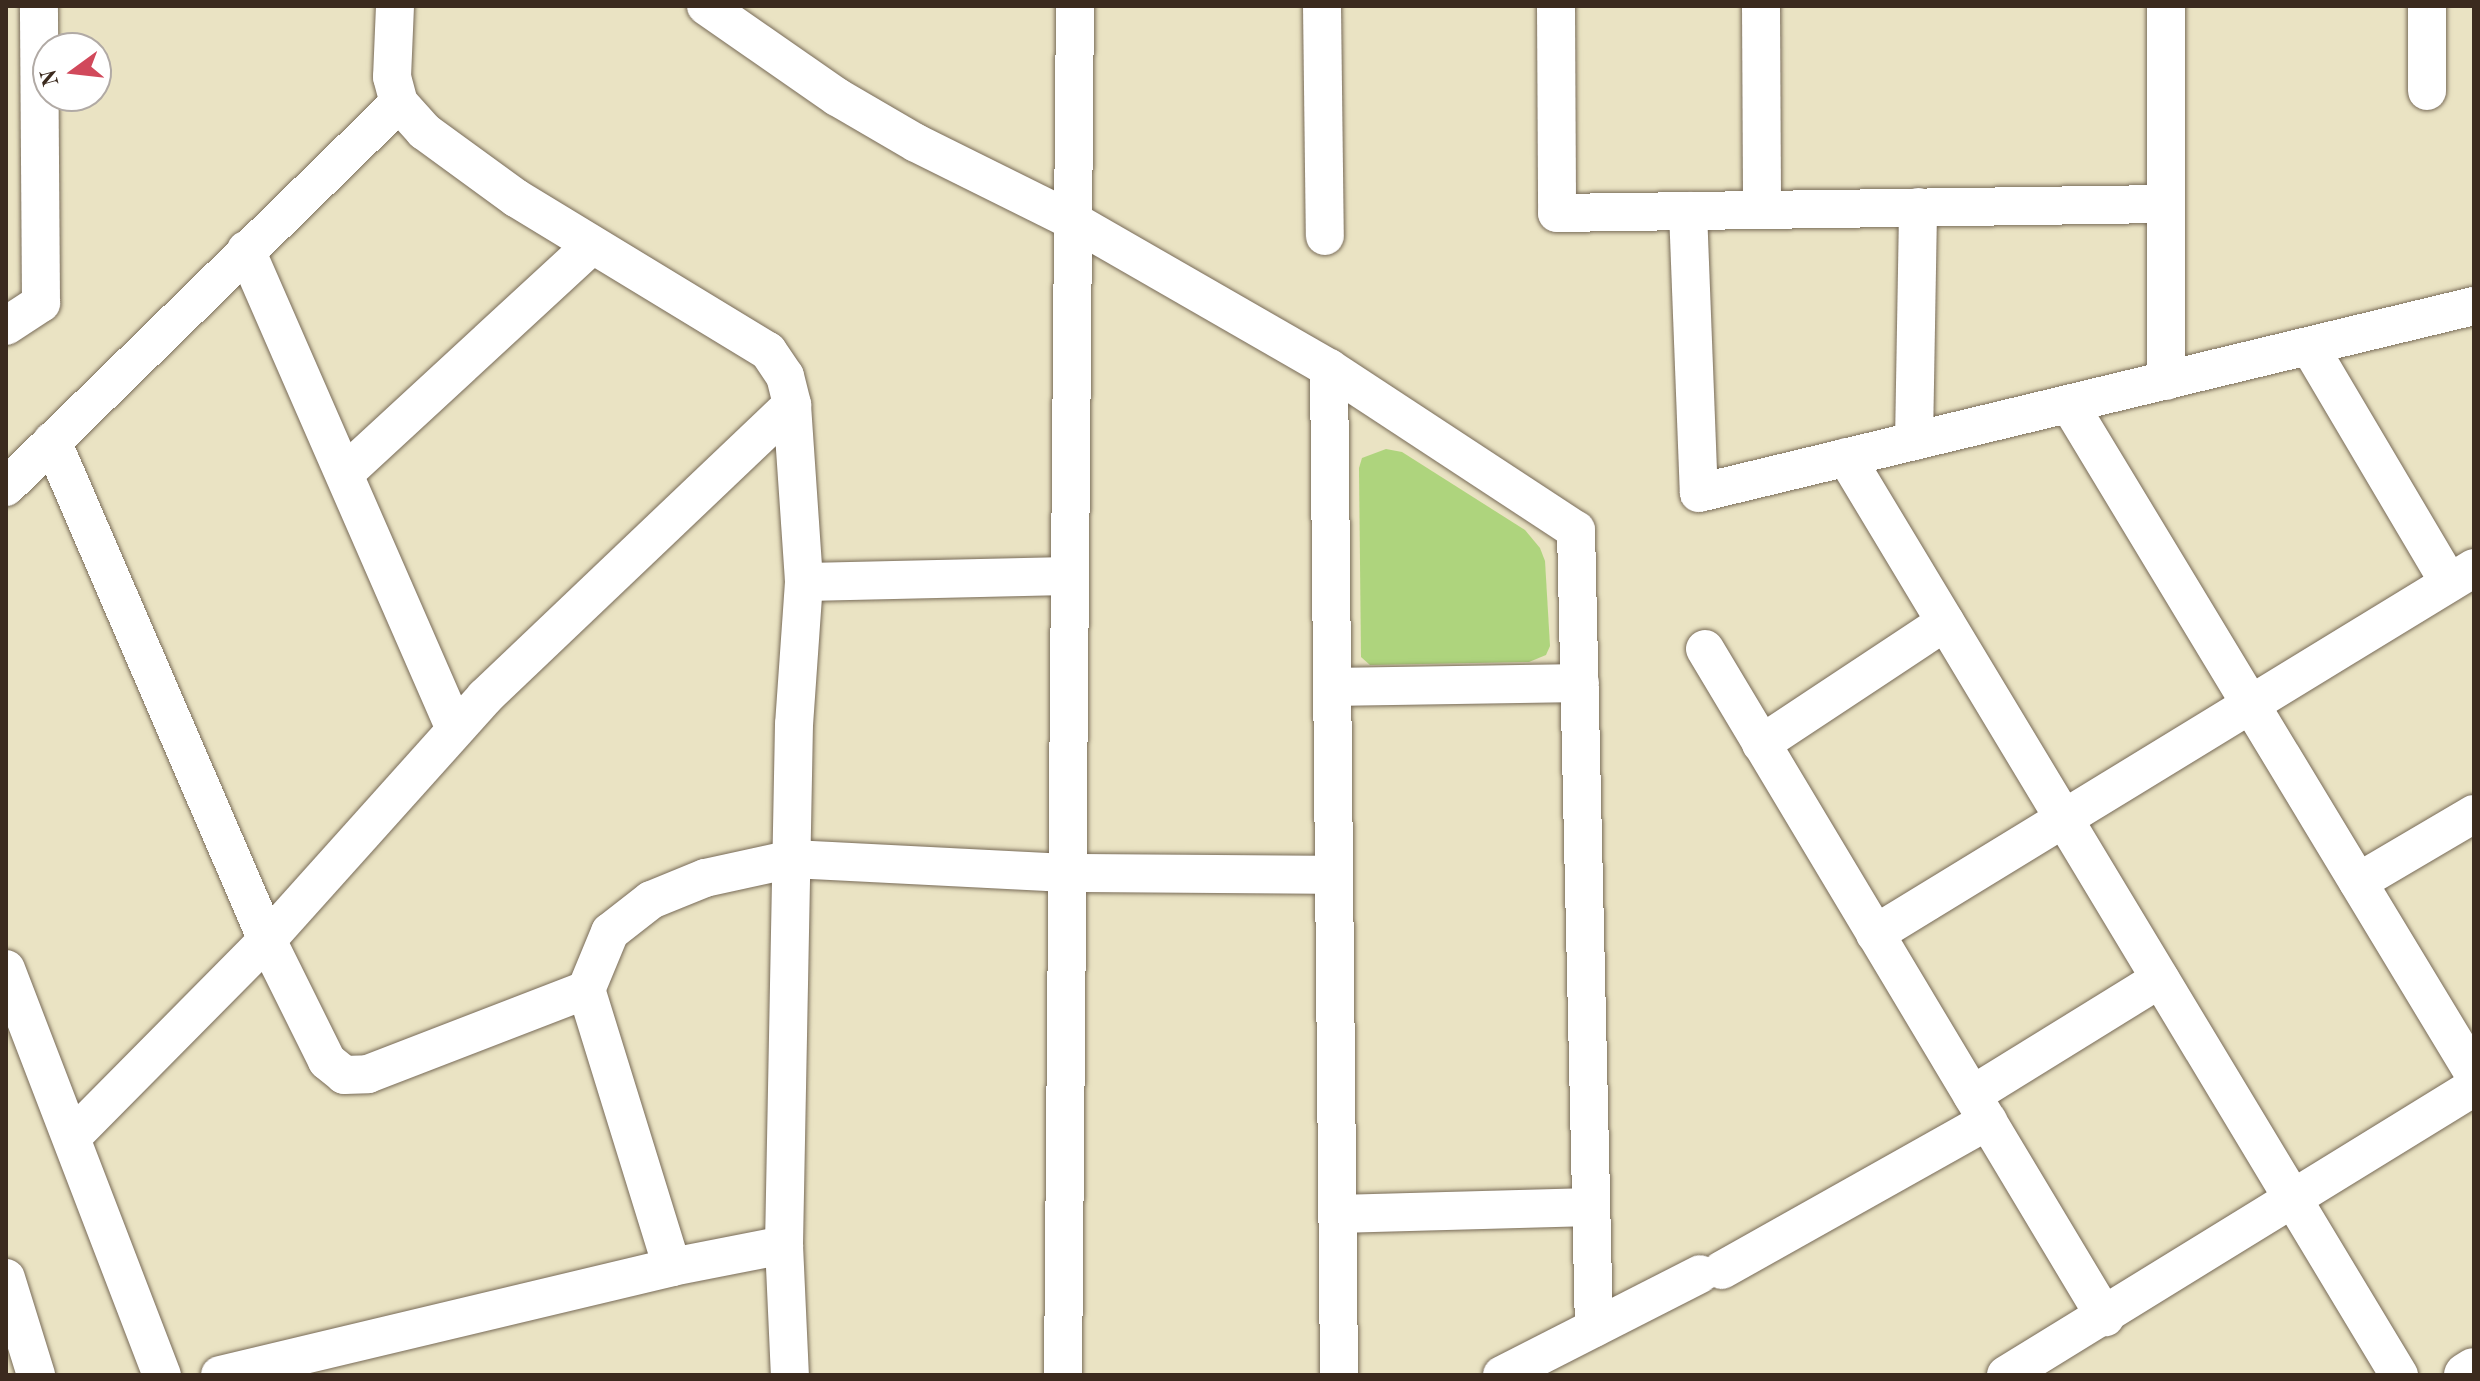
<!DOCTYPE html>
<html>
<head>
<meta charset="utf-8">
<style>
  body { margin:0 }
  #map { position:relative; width:2480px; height:1381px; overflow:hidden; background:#eae3c3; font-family:"Old Standard TT",serif }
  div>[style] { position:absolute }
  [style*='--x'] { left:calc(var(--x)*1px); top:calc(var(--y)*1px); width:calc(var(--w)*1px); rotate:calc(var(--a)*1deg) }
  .green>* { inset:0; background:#aed47d }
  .roads { filter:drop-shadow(0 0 2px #786b58) drop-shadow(0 0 2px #786b58) }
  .street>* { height:38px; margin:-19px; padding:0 19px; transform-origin:19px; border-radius:19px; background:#fff }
  .primary>* { height:44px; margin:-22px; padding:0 22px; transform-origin:22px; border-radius:22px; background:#fff }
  span { translate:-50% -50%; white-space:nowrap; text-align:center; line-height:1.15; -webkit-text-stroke:6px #fff; paint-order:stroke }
  .frame { position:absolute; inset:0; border:8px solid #3b2a1e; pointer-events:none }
  .north { position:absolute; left:32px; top:32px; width:80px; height:80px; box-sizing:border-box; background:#fff; border:2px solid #b1aaa5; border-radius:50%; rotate:255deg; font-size:22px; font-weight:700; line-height:32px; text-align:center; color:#3b2a1e }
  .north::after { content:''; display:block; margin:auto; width:28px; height:36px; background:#d1495b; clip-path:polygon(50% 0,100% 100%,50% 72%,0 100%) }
</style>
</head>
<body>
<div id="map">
  <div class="green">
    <div style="clip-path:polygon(1386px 449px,1402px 452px,1525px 530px,1540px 548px,1545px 561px,1550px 646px,1546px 655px,1529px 662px,1370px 665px,1361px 657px,1359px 468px,1362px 458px)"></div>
  </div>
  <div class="roads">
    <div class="street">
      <div style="--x:395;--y:6;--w:71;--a:92.4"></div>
      <div style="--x:392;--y:77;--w:27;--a:75"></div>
      <div style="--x:399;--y:103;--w:38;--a:48"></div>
      <div style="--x:424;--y:131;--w:114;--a:36.1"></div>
      <div style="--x:516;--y:198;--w:295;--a:31.3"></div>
      <div style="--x:768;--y:351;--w:30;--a:56"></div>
      <div style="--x:785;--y:376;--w:30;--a:76"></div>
      <div style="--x:792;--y:405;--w:177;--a:86.1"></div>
      <div style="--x:804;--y:582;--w:142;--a:94"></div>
      <div style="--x:794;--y:724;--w:521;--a:91.1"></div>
      <div style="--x:784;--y:1245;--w:130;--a:87.4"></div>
      <div style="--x:706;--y:6;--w:160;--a:34.8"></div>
      <div style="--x:837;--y:97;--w:91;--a:30.2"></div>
      <div style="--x:916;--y:143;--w:175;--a:26.4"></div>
      <div style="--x:1073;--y:221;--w:295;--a:29.9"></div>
      <div style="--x:1329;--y:368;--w:295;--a:33.3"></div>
      <div style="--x:1576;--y:530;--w:798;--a:88.71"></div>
      <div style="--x:1322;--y:6;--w:230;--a:89.3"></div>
      <div style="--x:1556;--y:6;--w:207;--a:89.7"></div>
      <div style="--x:1557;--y:213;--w:609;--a:-0.85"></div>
      <div style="--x:1761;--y:6;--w:203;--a:89.7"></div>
      <div style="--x:2166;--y:6;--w:375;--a:90"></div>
      <div style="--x:2427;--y:6;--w:85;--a:90"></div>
      <div style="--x:1688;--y:211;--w:282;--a:87.8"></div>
      <div style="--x:1699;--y:493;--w:797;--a:-13.57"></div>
      <div style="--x:246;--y:250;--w:523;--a:66.43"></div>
      <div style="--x:6;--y:326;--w:42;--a:-33.3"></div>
      <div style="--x:41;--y:303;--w:297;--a:-90.4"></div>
      <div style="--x:2309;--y:346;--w:275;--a:59.4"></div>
      <div style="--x:1329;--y:368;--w:1007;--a:89.43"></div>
      <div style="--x:2069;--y:404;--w:783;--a:58.85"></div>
      <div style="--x:52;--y:441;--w:543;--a:66.69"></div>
      <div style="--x:267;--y:940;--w:135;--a:63.6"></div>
      <div style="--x:327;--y:1061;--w:22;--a:39"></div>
      <div style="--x:344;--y:1075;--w:24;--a:-2"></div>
      <div style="--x:368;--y:1074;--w:234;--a:-21.1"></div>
      <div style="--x:1914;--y:441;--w:234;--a:-89"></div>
      <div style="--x:1846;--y:457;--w:1072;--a:58.94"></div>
      <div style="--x:345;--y:473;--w:336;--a:-42.7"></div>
      <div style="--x:6;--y:487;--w:549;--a:-44.34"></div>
      <div style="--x:804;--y:582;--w:266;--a:-1.3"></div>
      <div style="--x:1705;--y:649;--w:779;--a:59.09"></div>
      <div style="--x:1333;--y:687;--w:247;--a:-0.9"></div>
      <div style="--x:1761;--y:744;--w:221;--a:-33.5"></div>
      <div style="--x:2358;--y:882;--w:134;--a:-30.4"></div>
      <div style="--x:1875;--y:934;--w:702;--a:-31.43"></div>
      <div style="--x:6;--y:969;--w:435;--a:69"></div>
      <div style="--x:1972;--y:1095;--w:221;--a:-31.7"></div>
      <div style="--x:74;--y:1135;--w:274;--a:-45.3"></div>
      <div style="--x:267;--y:940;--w:326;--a:-48.1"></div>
      <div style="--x:485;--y:697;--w:424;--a:-43.6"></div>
      <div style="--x:1338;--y:1214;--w:253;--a:-1.6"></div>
      <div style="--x:672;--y:1267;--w:290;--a:-107.2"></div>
      <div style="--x:586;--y:990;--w:63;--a:-67.5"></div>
      <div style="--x:610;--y:932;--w:52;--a:-38"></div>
      <div style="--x:651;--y:900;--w:58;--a:-22.2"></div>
      <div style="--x:705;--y:878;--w:89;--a:-12.3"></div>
      <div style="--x:792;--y:859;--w:275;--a:2.9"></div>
      <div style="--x:1067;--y:873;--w:267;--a:0.4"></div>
      <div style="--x:1722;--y:1270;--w:305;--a:-29.3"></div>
      <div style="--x:6;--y:1278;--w:102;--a:72.8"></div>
      <div style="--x:220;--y:1375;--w:465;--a:-13.4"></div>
      <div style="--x:672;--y:1267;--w:114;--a:-11.1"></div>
      <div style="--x:1063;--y:1375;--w:1369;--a:-89.5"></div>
      <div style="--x:1502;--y:1375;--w:222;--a:-27"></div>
      <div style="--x:2006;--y:1375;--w:550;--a:-31.61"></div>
    </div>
    <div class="primary">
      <div style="--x:2466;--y:1375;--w:9;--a:-32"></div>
    </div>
  </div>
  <div class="frame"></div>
  <div class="north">N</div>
</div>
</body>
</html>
